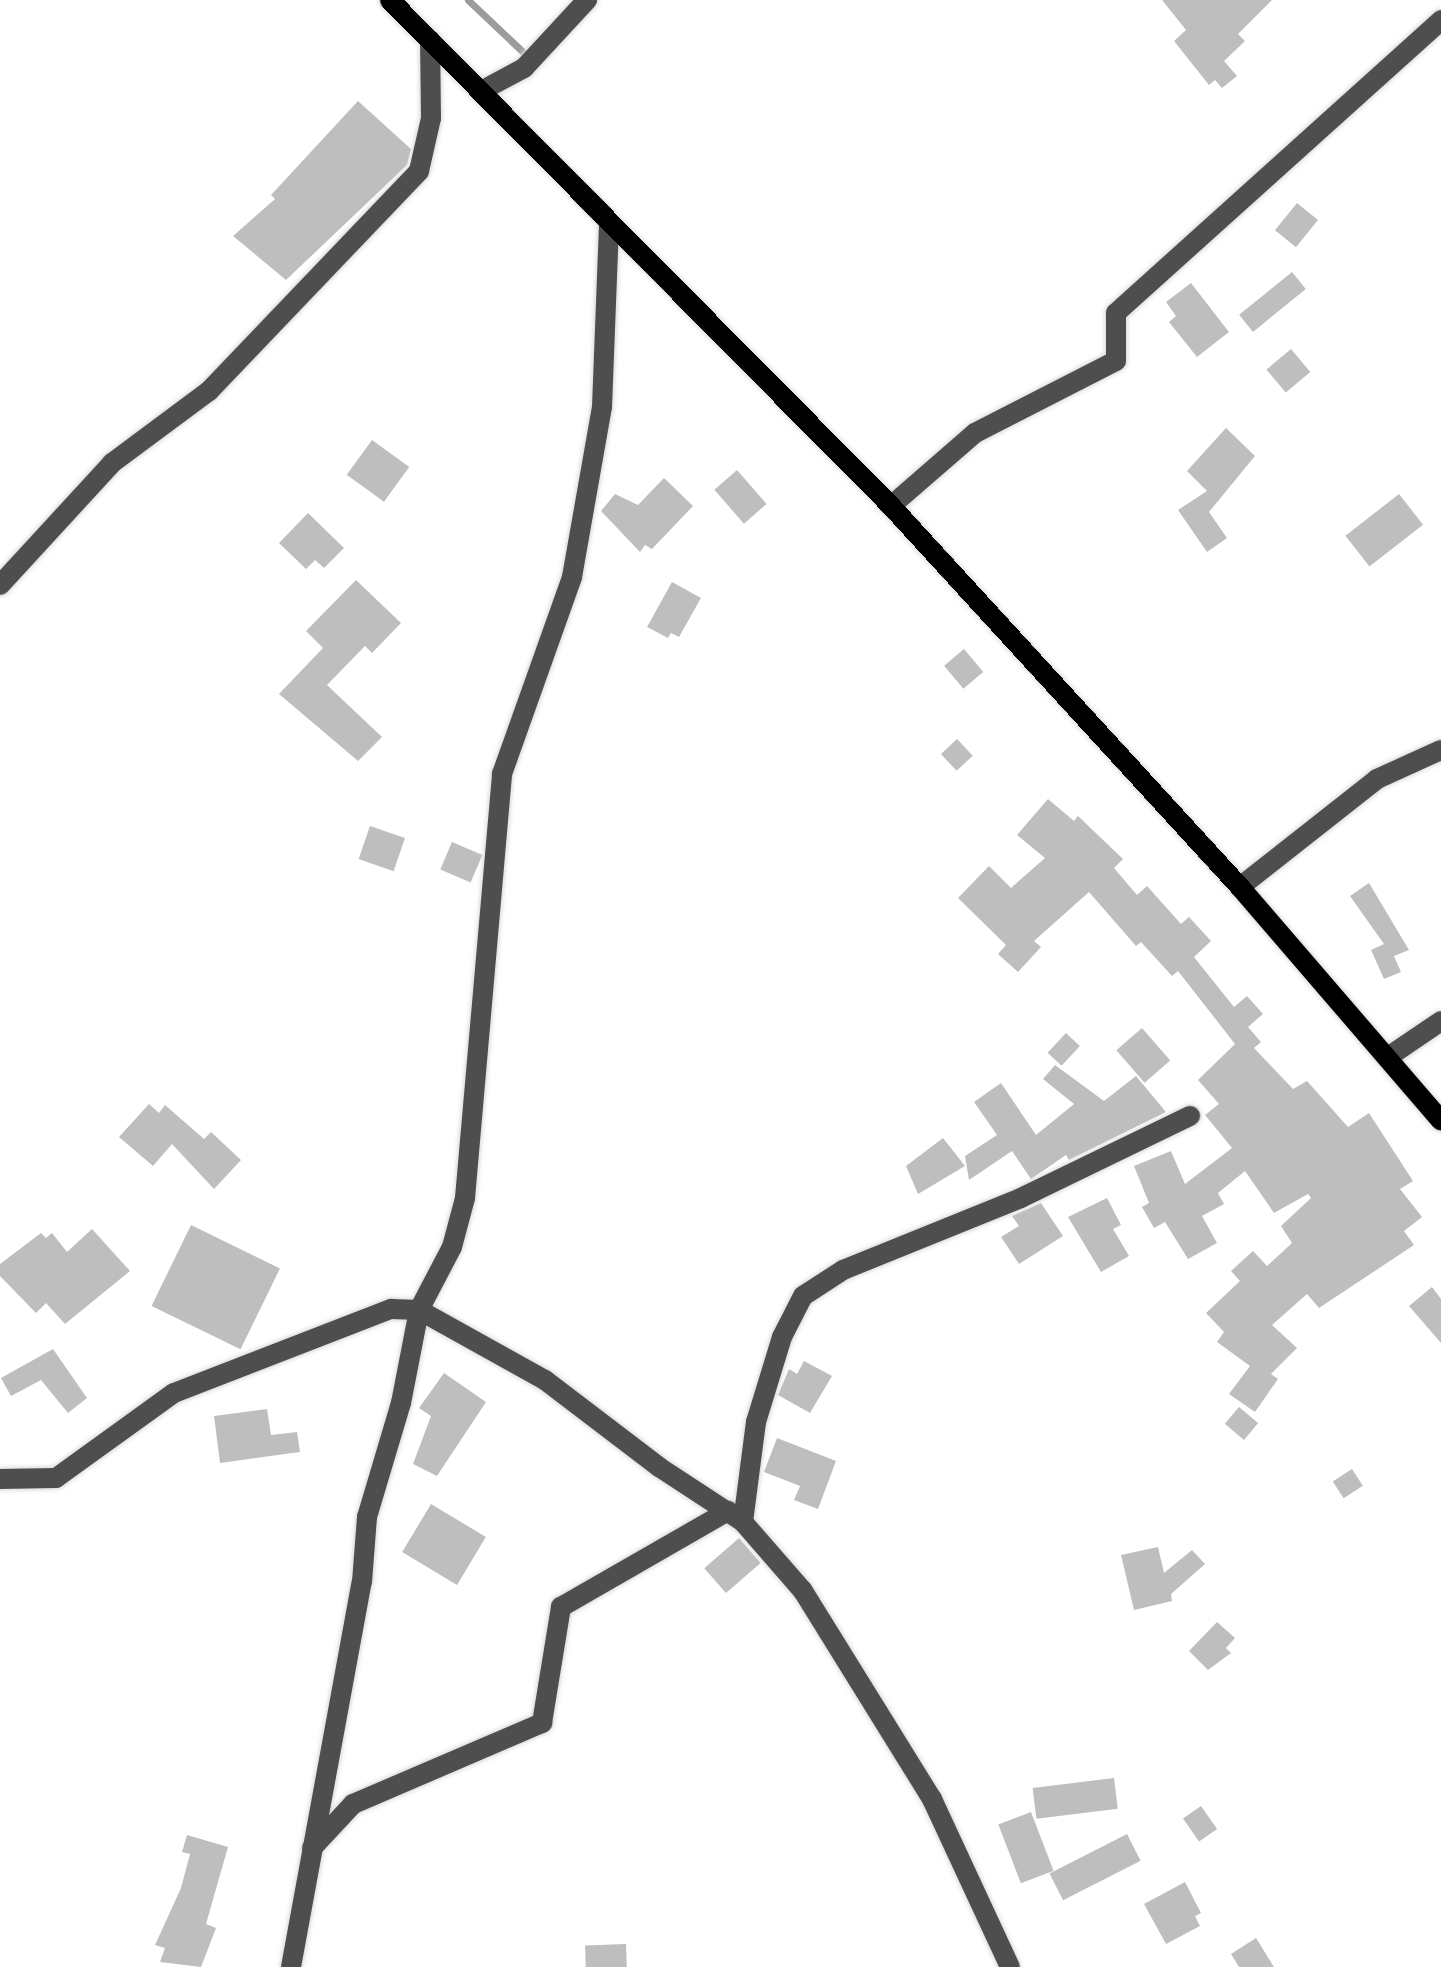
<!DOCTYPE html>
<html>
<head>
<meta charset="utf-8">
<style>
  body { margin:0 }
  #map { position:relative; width:1441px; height:1967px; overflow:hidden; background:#fff; font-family:"DejaVu Sans",sans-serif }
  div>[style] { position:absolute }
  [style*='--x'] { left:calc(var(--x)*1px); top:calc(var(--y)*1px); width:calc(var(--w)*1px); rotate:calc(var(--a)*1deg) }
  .stream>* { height:7px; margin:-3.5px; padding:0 3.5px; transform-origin:3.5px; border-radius:3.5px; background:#9c9c9c }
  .building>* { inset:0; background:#bebebe; transform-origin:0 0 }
  .roads { filter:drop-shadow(0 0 2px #dbdbdb) drop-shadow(0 0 2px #dbdbdb) }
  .minor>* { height:20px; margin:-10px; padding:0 10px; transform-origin:10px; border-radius:10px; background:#4e4e4e }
  .major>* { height:20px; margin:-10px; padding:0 10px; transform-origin:10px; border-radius:10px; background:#000 }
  span { translate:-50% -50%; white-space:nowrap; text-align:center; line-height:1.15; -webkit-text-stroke:6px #fff; paint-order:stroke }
</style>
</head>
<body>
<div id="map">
  <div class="stream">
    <div style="--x:468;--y:0;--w:77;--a:43.4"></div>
  </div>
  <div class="building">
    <div style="clip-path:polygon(1162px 0,1272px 0,1238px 34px,1245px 41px,1224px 61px,1237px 76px,1222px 88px,1215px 80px,1209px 85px,1174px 41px,1186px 30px)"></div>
    <div style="clip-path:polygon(358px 101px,411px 149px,407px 165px,286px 280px,233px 236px,275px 199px,271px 195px)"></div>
    <div style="left:1297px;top:203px;width:27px;height:35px;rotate:39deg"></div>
    <div style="left:1292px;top:272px;width:22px;height:68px;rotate:51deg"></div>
    <div style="clip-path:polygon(1191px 283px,1229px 332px,1197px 357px,1169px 322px,1176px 316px,1166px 302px)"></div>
    <div style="left:1291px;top:349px;width:30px;height:32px;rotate:50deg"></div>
    <div style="clip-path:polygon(1226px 428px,1255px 456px,1209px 512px,1227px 538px,1207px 552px,1178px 510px,1207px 491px,1187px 471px)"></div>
    <div style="left:372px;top:440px;width:46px;height:43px;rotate:36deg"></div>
    <div style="left:737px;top:470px;width:45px;height:30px;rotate:49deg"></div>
    <div style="clip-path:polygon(664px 478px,693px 506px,652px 549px,645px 545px,640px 552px,601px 511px,615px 494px,638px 505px)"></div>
    <div style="left:1399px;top:494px;width:39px;height:68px;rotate:52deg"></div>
    <div style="clip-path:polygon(308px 513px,344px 548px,324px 568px,315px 560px,306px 569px,279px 543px)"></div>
    <div style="clip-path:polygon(356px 580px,401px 623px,372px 653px,365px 646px,327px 685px,382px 737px,358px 761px,279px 694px,323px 648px,306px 631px)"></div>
    <div style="clip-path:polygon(672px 582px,701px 598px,679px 637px,671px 633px,668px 638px,647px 627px)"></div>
    <div style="left:964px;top:649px;width:30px;height:26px;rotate:50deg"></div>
    <div style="left:957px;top:739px;width:23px;height:22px;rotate:47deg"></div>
    <div style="clip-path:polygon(1048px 799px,1074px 821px,1078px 816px,1123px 859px,1114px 868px,1137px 895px,1147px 886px,1181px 924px,1189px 917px,1211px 941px,1194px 957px,1234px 1007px,1247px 996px,1263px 1014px,1248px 1027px,1261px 1042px,1254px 1048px,1293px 1089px,1307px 1081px,1348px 1127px,1369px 1113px,1413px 1181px,1400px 1189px,1422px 1217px,1404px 1231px,1414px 1245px,1319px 1308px,1307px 1294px,1272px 1325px,1297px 1348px,1271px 1374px,1278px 1379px,1255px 1412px,1229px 1394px,1250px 1366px,1217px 1342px,1224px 1332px,1206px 1313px,1240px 1281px,1231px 1271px,1253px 1251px,1267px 1266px,1292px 1243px,1281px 1226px,1311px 1198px,1308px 1194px,1274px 1213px,1245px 1171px,1218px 1193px,1224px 1204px,1202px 1216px,1217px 1243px,1188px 1259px,1165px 1222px,1154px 1228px,1142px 1207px,1149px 1203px,1134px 1166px,1171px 1151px,1185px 1184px,1232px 1148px,1205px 1115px,1219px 1104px,1198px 1080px,1235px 1044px,1178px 971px,1172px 976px,1141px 942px,1136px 946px,1089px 892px,1034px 941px,1041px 947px,1018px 972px,998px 954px,1006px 945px,958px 898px,989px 866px,1011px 888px,1045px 858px,1017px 835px)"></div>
    <div style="left:370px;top:826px;width:37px;height:35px;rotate:19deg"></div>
    <div style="left:452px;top:842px;width:33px;height:30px;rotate:23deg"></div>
    <div style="clip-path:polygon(1369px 883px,1409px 950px,1394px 956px,1401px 972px,1384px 979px,1371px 950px,1384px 944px,1350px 896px)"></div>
    <div style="left:1142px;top:1028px;width:43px;height:34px;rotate:49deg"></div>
    <div style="left:1066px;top:1033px;width:19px;height:27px;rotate:43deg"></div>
    <div style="clip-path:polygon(1055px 1065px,1104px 1101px,1136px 1076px,1166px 1112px,1069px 1160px,1066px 1155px,1031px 1179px,1012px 1151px,969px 1180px,965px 1156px,997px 1135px,974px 1102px,1001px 1083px,1036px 1135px,1074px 1104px,1043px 1079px)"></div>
    <div style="clip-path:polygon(149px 1104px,159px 1113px,165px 1105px,204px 1139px,211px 1132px,241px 1160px,214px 1189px,172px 1144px,153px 1166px,119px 1137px)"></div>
    <div style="clip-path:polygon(943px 1138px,965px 1166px,918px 1194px,906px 1166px)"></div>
    <div style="clip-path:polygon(1107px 1198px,1121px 1225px,1113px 1229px,1129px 1256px,1101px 1272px,1068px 1217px)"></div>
    <div style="clip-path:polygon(1041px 1203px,1063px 1236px,1019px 1264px,1001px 1237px,1019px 1226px,1012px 1216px)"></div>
    <div style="left:191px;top:1225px;width:99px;height:90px;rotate:26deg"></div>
    <div style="clip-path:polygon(92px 1229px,130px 1271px,65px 1324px,46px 1303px,36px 1313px,0 1276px,0 1264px,41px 1233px,46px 1238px,52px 1233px,67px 1252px)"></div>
    <div style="clip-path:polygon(1432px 1287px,1441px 1299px,1441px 1343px,1409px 1306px)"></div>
    <div style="clip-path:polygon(53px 1349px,87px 1398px,68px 1413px,41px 1380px,11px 1396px,1px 1378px)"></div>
    <div style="clip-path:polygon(804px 1361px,832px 1376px,810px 1413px,778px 1395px,789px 1369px,797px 1374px)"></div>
    <div style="clip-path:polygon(444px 1373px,486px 1402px,437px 1476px,413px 1464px,431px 1416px,419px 1408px)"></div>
    <div style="left:1239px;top:1407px;width:25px;height:22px;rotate:40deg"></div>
    <div style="clip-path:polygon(267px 1409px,271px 1435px,297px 1432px,300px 1452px,220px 1463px,214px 1416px)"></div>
    <div style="clip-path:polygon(777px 1438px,836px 1461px,818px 1509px,794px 1500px,800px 1486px,764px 1472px)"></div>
    <div style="left:1352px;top:1469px;width:20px;height:23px;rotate:57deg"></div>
    <div style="left:431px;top:1504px;width:64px;height:56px;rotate:31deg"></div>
    <div style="left:739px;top:1538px;width:33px;height:46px;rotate:49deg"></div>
    <div style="clip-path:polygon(1158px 1547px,1164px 1573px,1192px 1550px,1205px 1564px,1171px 1594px,1172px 1601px,1134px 1610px,1121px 1555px)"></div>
    <div style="clip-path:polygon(1217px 1622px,1235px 1638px,1226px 1648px,1231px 1653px,1208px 1670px,1189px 1651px)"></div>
    <div style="left:1114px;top:1778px;width:31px;height:82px;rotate:83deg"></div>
    <div style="left:1201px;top:1806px;width:28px;height:22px;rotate:55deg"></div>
    <div style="left:1031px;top:1812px;width:63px;height:35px;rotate:69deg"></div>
    <div style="left:1127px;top:1834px;width:30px;height:87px;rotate:63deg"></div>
    <div style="clip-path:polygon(187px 1835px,228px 1847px,206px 1924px,216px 1928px,201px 1967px,160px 1962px,165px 1948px,155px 1945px,181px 1888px,190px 1854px,182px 1852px)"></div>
    <div style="clip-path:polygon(1185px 1882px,1201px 1913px,1195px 1916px,1200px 1926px,1166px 1944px,1144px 1904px)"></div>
    <div style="clip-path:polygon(1256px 1938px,1274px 1967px,1239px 1967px,1231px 1954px)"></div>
    <div style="left:626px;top:1944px;width:23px;height:41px;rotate:88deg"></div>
  </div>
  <div class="roads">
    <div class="minor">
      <div style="--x:481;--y:91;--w:49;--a:-28.1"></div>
      <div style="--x:524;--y:68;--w:93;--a:-47.2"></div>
      <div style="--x:891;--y:506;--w:111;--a:-41"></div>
      <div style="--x:975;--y:433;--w:158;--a:-27.1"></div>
      <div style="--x:1116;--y:361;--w:48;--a:-90"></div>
      <div style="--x:1116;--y:313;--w:438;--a:-42"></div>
      <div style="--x:0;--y:585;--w:166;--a:-47.4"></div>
      <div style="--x:112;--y:463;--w:121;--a:-36.6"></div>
      <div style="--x:209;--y:391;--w:304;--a:-46.3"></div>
      <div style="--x:419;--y:171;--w:54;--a:-77.2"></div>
      <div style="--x:431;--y:118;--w:78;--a:-90.7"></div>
      <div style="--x:1240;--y:887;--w:174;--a:-38.2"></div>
      <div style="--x:1377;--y:779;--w:70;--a:-24.4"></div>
      <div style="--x:1388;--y:1057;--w:64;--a:-34.2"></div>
      <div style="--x:0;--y:1479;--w:56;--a:-1"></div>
      <div style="--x:56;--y:1478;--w:145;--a:-35.8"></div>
      <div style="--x:174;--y:1393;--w:233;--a:-21.2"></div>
      <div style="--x:391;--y:1309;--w:28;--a:2"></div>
      <div style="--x:419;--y:1310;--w:144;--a:29.1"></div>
      <div style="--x:545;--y:1380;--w:143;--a:37.3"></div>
      <div style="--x:659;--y:1467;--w:100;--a:33.2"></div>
      <div style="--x:743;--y:1522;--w:91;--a:49"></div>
      <div style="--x:803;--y:1591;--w:245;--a:58.2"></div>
      <div style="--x:932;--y:1799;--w:185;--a:65.1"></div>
      <div style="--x:743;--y:1522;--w:101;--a:-82.6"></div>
      <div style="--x:756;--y:1422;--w:89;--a:-73"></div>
      <div style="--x:782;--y:1337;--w:46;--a:-62.9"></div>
      <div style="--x:803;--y:1296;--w:48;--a:-33"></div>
      <div style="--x:843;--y:1270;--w:192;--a:-22"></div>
      <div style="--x:1021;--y:1198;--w:188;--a:-25.9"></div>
      <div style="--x:312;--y:1848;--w:60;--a:-47"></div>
      <div style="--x:353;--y:1804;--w:206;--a:-23.2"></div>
      <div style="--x:542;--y:1723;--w:118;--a:-80.7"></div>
      <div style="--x:561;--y:1607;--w:193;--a:-29.9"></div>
      <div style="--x:291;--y:1967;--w:391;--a:-79.6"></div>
      <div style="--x:362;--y:1582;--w:65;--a:-85.6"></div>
      <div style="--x:367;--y:1517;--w:119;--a:-73.4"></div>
      <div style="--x:401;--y:1403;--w:95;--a:-79"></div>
      <div style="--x:419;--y:1310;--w:71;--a:-62.4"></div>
      <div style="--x:452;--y:1247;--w:51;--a:-75.1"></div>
      <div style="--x:465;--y:1198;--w:426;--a:-85"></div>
      <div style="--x:502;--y:774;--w:209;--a:-70.4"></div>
      <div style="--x:572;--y:577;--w:173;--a:-80"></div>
      <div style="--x:602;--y:407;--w:183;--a:-87.8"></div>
    </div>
    <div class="major">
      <div style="--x:390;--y:0;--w:712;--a:45.28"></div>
      <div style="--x:891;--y:506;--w:517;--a:47.51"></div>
      <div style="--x:1240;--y:887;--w:308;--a:49.3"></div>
    </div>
  </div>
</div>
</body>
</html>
